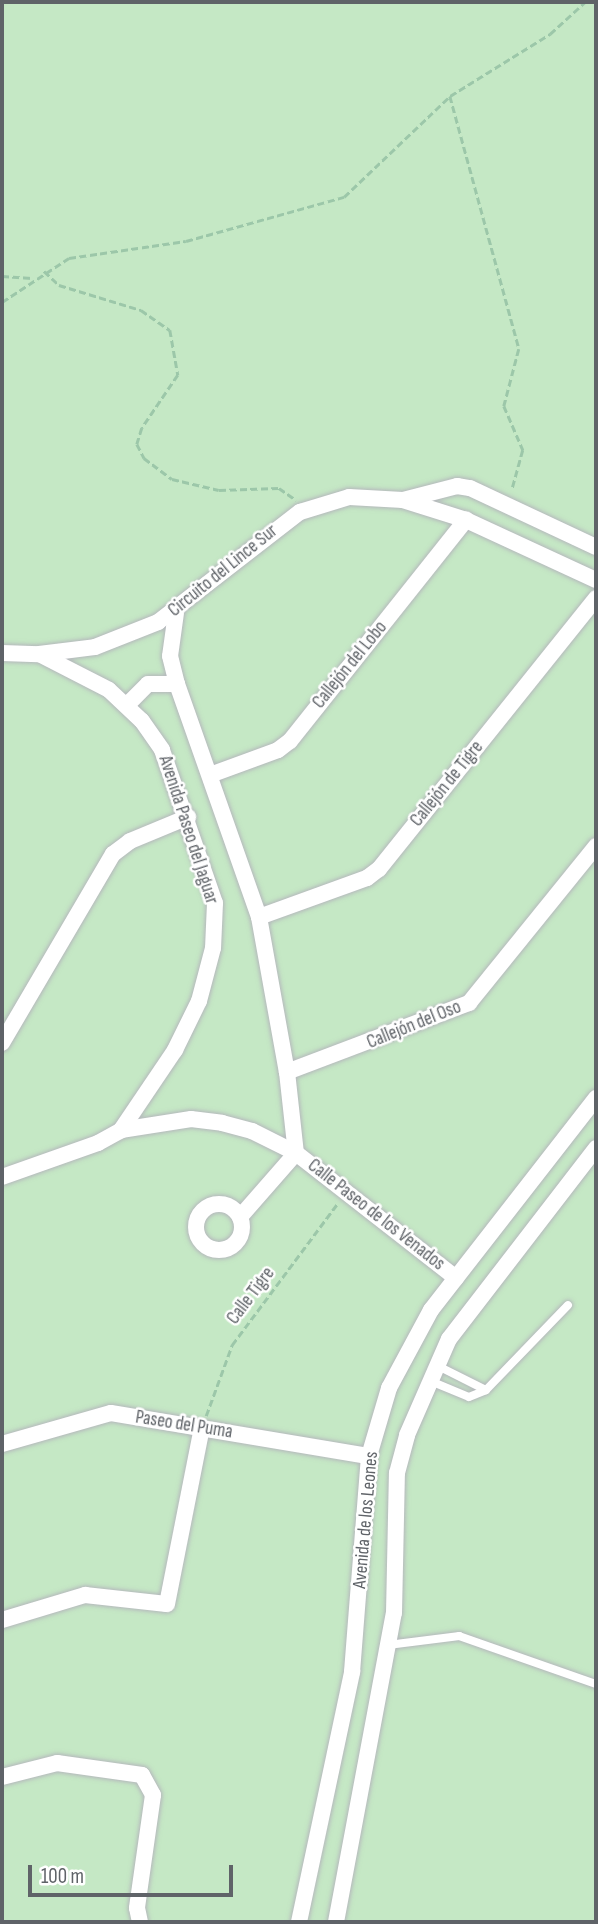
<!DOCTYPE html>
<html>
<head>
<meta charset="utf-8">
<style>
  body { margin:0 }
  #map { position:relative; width:598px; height:1924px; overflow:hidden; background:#f1efe8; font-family:"Sofia Sans Condensed",sans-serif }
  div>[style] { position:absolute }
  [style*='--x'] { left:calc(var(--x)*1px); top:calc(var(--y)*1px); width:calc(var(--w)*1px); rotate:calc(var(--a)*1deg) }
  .green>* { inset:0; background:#c5e8c5; transform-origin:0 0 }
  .path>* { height:2.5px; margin-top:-1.25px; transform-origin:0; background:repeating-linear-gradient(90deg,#9cc7a9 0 7px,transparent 0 10.5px) }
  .roads { filter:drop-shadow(0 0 2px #b5b8bc) drop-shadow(0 0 2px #b5b8bc) }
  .service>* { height:8px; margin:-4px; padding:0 4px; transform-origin:4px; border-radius:4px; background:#fff }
  .minor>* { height:16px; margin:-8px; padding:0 8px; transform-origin:8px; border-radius:8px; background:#fff }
  .minor>.ring { margin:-8px; padding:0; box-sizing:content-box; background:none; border:16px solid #fff; border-radius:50% }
  span { translate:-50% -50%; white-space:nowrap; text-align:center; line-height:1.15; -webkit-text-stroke:5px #fff; paint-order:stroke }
  .street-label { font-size:19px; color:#5f6368 }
  .frame { position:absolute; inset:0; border:4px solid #5f6368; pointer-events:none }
  .scale { position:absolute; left:28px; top:1865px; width:205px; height:32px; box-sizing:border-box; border:4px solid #5f6368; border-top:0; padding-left:9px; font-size:21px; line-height:24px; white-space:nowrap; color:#5f6368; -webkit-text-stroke:5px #fff; paint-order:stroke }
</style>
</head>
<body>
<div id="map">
  <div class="green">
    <div style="left:2px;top:2px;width:594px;height:1920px"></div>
  </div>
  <div class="path">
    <div style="--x:450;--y:96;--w:262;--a:74.7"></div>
    <div style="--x:519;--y:349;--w:59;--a:104.7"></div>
    <div style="--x:504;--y:406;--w:48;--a:66.6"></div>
    <div style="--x:523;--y:450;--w:41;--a:105.4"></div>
    <div style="--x:44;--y:271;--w:21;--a:43"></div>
    <div style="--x:59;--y:285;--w:86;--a:17"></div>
    <div style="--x:141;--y:310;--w:35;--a:35"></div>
    <div style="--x:170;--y:330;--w:46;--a:79.9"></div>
    <div style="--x:178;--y:375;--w:64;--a:124.2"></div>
    <div style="--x:142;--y:428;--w:17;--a:107"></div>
    <div style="--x:137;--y:444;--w:16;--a:63"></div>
    <div style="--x:144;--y:458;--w:35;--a:37"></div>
    <div style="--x:172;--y:479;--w:48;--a:13.2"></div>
    <div style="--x:219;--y:490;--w:60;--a:-1.9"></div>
    <div style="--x:279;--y:488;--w:21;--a:35"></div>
    <div style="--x:2;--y:276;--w:30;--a:4"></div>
    <div style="--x:2;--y:302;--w:80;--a:-33.3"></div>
    <div style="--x:69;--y:258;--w:118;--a:-8.3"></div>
    <div style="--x:186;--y:241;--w:164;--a:-15.6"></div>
    <div style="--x:344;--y:197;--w:146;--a:-43.6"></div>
    <div style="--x:450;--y:96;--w:118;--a:-31.8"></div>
    <div style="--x:550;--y:34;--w:47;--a:-42.4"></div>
    <div style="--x:206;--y:1416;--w:76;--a:-69.9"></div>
    <div style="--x:232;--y:1345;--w:177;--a:-53.3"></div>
  </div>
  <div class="roads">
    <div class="service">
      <div style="--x:436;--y:1365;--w:56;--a:26.6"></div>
      <div style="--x:428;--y:1380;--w:44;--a:22.5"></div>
      <div style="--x:469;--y:1397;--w:18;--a:-22"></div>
      <div style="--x:486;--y:1390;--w:118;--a:-46"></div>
      <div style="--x:388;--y:1645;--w:72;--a:-7.2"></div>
      <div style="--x:459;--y:1636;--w:145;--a:19.3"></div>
    </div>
    <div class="minor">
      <div style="--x:403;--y:500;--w:56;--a:-14.5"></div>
      <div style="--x:457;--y:486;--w:13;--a:9"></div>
      <div style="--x:470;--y:488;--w:139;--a:25.1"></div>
      <div style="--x:176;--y:613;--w:43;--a:97.9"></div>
      <div style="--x:170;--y:656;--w:29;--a:76"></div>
      <div style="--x:177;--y:684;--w:247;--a:70.6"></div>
      <div style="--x:259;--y:917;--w:158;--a:79.8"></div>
      <div style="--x:287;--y:1072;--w:81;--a:83.7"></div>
      <div style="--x:2;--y:653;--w:37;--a:2"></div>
      <div style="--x:39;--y:654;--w:56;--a:-7.1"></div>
      <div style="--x:95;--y:647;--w:68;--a:-21.6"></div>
      <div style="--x:158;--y:622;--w:180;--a:-37.8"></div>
      <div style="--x:300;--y:512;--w:51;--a:-17"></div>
      <div style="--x:349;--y:497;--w:54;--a:3.2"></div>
      <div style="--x:403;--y:500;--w:66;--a:17.6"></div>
      <div style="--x:466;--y:520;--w:143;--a:24.8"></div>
      <div style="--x:41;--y:655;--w:76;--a:27.2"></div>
      <div style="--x:109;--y:690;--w:45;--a:43.2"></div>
      <div style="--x:142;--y:721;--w:35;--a:55"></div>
      <div style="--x:162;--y:750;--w:162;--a:70.9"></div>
      <div style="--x:215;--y:903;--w:45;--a:92.5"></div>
      <div style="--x:213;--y:948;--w:55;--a:104.8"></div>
      <div style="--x:199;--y:1001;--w:55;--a:116.1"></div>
      <div style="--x:175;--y:1050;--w:97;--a:124"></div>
      <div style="--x:128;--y:704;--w:28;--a:-45"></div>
      <div style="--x:148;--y:684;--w:29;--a:0"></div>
      <div style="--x:210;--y:775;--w:72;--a:-20.2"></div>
      <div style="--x:278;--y:750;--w:15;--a:-37"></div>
      <div style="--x:290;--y:741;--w:283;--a:-51.5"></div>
      <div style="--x:259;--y:917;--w:115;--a:-19.9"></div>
      <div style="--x:367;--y:878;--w:15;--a:-37"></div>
      <div style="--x:379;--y:869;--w:347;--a:-51.3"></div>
      <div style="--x:2;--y:1043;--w:219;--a:-59.6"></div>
      <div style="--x:113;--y:854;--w:21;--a:-37"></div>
      <div style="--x:130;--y:841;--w:63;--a:-22.5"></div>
      <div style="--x:287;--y:1072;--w:195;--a:-20.8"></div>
      <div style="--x:469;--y:1003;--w:202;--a:-51"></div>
      <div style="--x:2;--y:1177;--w:102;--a:-19.5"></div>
      <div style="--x:98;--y:1143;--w:26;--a:-29"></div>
      <div style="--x:121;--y:1130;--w:71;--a:-8.9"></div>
      <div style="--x:191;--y:1119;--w:31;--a:7"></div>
      <div style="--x:222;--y:1123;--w:31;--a:15"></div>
      <div style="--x:252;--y:1131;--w:49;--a:26.6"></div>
      <div style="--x:296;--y:1153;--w:203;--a:38"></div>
      <div class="ring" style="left:196px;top:1204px;width:30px;height:30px"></div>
      <div style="--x:240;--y:1217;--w:85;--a:-48.8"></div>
      <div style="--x:2;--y:1444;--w:113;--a:-15.9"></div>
      <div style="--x:111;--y:1413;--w:262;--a:9.5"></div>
      <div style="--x:2;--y:1620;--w:87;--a:-16.8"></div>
      <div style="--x:85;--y:1595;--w:82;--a:6.3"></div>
      <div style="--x:167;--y:1604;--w:179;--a:-78.8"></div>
      <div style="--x:2;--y:1777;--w:57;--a:-14.3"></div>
      <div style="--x:57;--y:1763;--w:86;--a:8"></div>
      <div style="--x:142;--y:1775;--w:23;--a:61"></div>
      <div style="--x:153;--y:1795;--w:114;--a:98.1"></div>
      <div style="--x:137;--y:1908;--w:14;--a:78"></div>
      <div style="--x:299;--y:1922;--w:256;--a:-78"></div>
      <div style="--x:352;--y:1672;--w:217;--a:-85.5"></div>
      <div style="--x:369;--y:1456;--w:71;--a:-73.6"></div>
      <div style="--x:389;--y:1388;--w:89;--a:-61.7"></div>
      <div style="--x:431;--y:1310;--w:269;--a:-52.1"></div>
      <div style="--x:336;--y:1922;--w:314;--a:-79.4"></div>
      <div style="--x:394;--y:1613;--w:140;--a:-88.8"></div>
      <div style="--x:397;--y:1473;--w:39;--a:-75"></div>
      <div style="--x:407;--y:1435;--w:105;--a:-66.4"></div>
      <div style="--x:449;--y:1339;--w:241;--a:-52.4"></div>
    </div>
  </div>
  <div class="street-label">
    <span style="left:223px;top:571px;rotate:-39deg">Circuito del Lince Sur</span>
    <span style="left:350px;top:665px;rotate:-51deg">Callejón del Lobo</span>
    <span style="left:447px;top:784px;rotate:-51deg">Callejón de Tigre</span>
    <span style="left:188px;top:830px;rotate:72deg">Avenida Paseo del Jaguar</span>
    <span style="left:414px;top:1025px;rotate:-22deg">Callejón del Oso</span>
    <span style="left:376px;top:1215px;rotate:38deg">Calle Paseo de los Venados</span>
    <span style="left:251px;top:1296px;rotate:-53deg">Calle Tigre</span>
    <span style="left:184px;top:1425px;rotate:9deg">Paseo del Puma</span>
    <span style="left:366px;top:1520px;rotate:-85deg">Avenida de los Leones</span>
  </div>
  <div class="frame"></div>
  <div class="scale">100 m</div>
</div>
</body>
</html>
